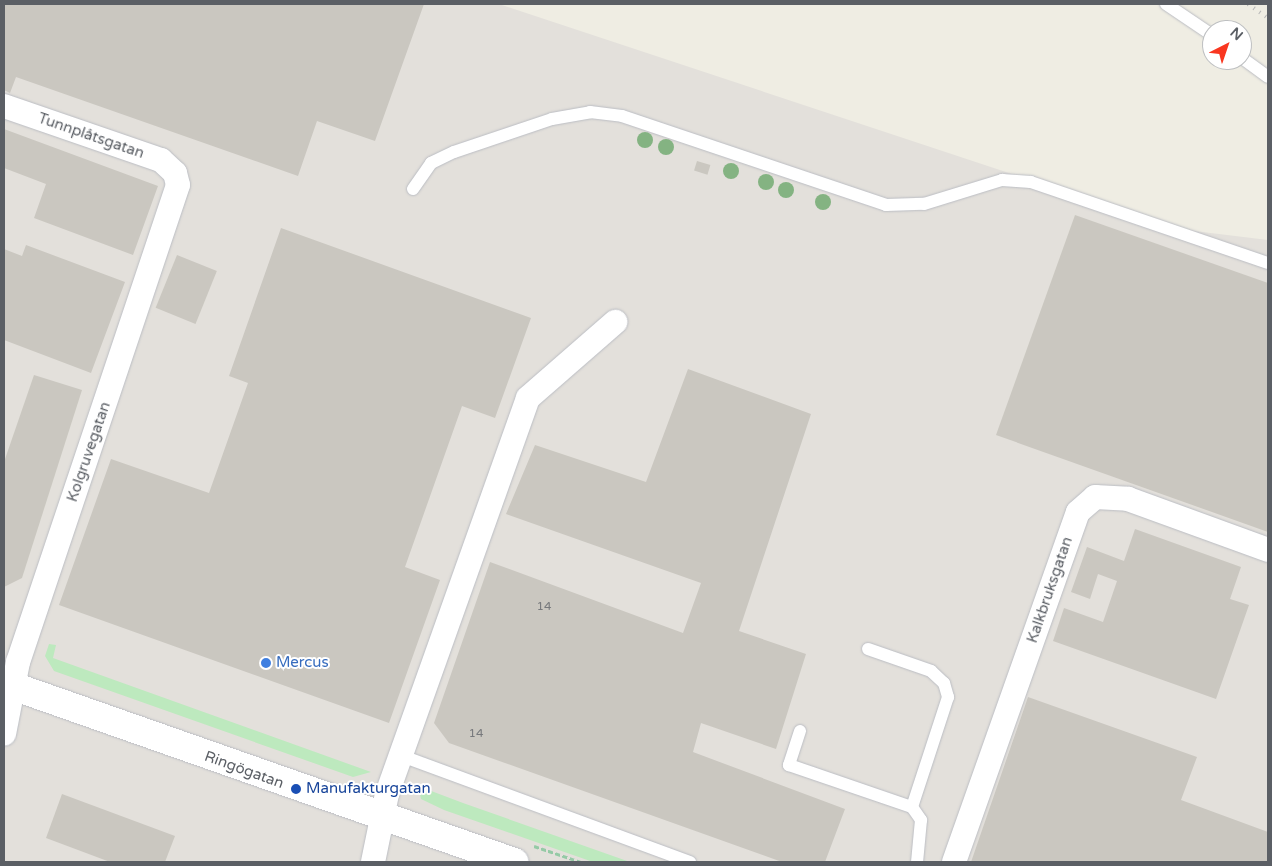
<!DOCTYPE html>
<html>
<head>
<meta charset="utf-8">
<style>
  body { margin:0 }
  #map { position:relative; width:1272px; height:866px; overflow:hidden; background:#efede3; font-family:"Varela Round",sans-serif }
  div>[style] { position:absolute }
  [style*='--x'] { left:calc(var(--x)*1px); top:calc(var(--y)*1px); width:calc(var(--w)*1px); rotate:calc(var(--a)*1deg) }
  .industrial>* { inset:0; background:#e3e0db }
  .green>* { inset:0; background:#bde9be }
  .building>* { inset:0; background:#cac7c0; transform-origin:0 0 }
  .path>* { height:3px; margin-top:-1.5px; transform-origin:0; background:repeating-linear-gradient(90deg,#95caa6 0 5px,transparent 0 7.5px) }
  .roads { filter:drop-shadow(0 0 1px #bbbdc3) drop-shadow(0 0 1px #bbbdc3) }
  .lane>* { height:12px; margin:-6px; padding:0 6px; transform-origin:6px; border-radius:6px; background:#fff }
  .street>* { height:24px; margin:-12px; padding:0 12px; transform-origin:12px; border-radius:12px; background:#fff }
  .secondary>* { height:28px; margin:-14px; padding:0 14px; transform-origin:14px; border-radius:14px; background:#fff }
  .rail>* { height:4px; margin-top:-2px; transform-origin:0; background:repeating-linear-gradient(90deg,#b5b6b6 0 1px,transparent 0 7px) }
  .trees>* { width:16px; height:16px; margin:-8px; border-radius:50%; background:#84b382 }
  .dots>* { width:14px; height:14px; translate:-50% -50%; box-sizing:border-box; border:2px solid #fff; border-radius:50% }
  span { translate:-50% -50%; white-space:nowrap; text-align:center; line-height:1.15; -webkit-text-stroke:4px #fff; paint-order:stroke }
  .number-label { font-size:12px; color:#77797c }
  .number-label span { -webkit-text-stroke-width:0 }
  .street-label { font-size:15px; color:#5b5f65 }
  .shop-label { font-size:15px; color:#366cbe }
  .left { translate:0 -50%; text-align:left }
  .transit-label { font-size:15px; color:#164399 }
  .frame { position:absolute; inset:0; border:5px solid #5b5f65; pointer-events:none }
  .north { position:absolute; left:1202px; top:20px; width:50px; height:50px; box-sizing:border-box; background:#fff; border:1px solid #bdbfc1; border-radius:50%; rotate:41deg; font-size:14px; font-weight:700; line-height:20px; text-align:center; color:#5b5f65 }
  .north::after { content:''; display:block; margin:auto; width:18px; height:22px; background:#f93720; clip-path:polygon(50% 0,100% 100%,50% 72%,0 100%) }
</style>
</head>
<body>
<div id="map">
  <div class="industrial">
    <div style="clip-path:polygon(4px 4px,499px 4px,1178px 229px,1268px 240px,1268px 862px,4px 862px)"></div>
  </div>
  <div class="green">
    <div style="clip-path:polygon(49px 644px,56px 645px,53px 658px,371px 772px,353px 777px,54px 671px,45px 656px)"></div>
    <div style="clip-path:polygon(418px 786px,463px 803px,630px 862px,593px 862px,444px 810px,421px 799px)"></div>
  </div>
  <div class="building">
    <div style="clip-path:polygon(4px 4px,424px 4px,375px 141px,317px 121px,298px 176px,16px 77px,10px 93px,4px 90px)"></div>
    <div style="clip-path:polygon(4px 129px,158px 186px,133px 255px,34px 218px,46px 184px,4px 168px)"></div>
    <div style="left:697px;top:161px;width:14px;height:10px;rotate:17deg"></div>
    <div style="clip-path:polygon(1075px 215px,1268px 283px,1268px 532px,996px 435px)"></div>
    <div style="clip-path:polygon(281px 228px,531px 318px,495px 418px,462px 406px,405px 567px,440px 580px,389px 723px,59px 605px,111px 459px,209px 493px,248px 383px,229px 376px)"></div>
    <div style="clip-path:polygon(26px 245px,125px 282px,91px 373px,4px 340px,4px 249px,22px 256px)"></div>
    <div style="left:177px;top:255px;width:43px;height:57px;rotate:22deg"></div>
    <div style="clip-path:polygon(688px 369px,811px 414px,739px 631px,806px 654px,776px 749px,701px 723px,693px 752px,845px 809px,825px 862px,782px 862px,449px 743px,434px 723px,490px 562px,683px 633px,701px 583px,506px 514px,535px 445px,646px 482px)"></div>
    <div style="clip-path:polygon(34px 375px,82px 390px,22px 578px,4px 587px,4px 462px)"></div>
    <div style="clip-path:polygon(1135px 529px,1241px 567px,1230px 599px,1249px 605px,1216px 699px,1053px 641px,1064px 608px,1103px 622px,1117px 581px,1098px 574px,1090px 599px,1071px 592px,1087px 547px,1124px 561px)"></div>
    <div style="clip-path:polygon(1028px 697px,1197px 757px,1181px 800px,1268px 832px,1268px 862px,971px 862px)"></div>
    <div style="clip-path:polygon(62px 794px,175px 836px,165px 862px,110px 862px,46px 838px)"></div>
  </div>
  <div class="path">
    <div style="--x:534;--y:846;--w:50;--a:18.8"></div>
  </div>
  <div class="roads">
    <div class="lane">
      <div style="--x:1166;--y:4;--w:55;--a:34"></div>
      <div style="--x:1242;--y:58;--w:32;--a:36"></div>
      <div style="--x:413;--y:189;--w:32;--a:-55"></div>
      <div style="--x:431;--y:163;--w:25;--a:-26"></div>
      <div style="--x:454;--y:152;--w:103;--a:-18.6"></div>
      <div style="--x:552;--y:119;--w:39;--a:-10"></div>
      <div style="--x:590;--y:112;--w:32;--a:7"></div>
      <div style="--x:622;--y:116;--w:279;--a:18.6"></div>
      <div style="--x:886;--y:205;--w:38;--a:-2"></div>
      <div style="--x:924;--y:204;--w:82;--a:-17.1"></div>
      <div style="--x:1002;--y:180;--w:29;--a:4"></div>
      <div style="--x:1031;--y:182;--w:250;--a:18.9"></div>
      <div style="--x:868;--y:649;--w:67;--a:19.2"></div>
      <div style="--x:931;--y:671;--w:18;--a:43"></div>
      <div style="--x:944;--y:683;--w:15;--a:74"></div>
      <div style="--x:948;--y:697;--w:116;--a:108.1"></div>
      <div style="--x:912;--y:807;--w:16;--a:55"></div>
      <div style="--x:921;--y:820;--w:42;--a:95.4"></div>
      <div style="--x:800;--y:731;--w:36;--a:108"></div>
      <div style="--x:789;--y:765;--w:130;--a:18.9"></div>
      <div style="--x:402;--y:756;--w:307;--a:20.2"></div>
    </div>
    <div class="street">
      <div style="--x:4;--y:106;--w:166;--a:19"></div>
      <div style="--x:161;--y:160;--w:19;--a:43"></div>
      <div style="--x:175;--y:173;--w:12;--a:76"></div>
      <div style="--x:178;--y:185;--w:503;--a:108.54"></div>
      <div style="--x:18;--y:662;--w:73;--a:101"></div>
      <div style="--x:373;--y:862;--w:69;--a:-78.4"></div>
      <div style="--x:387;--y:794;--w:420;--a:-70.4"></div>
      <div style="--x:528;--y:398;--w:116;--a:-41.1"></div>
      <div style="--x:954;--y:862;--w:371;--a:-70.5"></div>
      <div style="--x:1078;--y:512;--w:23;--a:-41"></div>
      <div style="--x:1095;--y:497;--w:33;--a:3"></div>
      <div style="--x:1128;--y:499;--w:149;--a:20"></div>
    </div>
    <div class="secondary">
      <div style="--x:4;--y:683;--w:541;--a:19.34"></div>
    </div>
  </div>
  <div class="rail">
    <div style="--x:1248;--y:4;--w:24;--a:35"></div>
  </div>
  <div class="trees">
    <div style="left:645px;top:140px"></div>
    <div style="left:666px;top:147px"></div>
    <div style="left:731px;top:171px"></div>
    <div style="left:766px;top:182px"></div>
    <div style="left:786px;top:190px"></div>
    <div style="left:823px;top:202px"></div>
  </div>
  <div class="dots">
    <div style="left:266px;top:663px;background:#3f7fe0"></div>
    <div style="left:296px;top:789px;background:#1a4fb4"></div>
  </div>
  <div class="number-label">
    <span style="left:544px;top:607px">14</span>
    <span style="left:476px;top:734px">14</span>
  </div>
  <div class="street-label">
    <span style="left:91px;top:136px;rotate:19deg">Tunnplåtsgatan</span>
    <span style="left:89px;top:452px;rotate:-71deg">Kolgruvegatan</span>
    <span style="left:1050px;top:590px;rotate:-71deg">Kalkbruksgatan</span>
    <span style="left:244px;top:770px;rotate:20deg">Ringögatan</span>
  </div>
  <div class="shop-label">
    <span class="left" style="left:276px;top:663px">Mercus</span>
  </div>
  <div class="transit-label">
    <span class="left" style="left:306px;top:789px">Manufakturgatan</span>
  </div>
  <div class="frame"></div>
  <div class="north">N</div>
</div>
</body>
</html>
